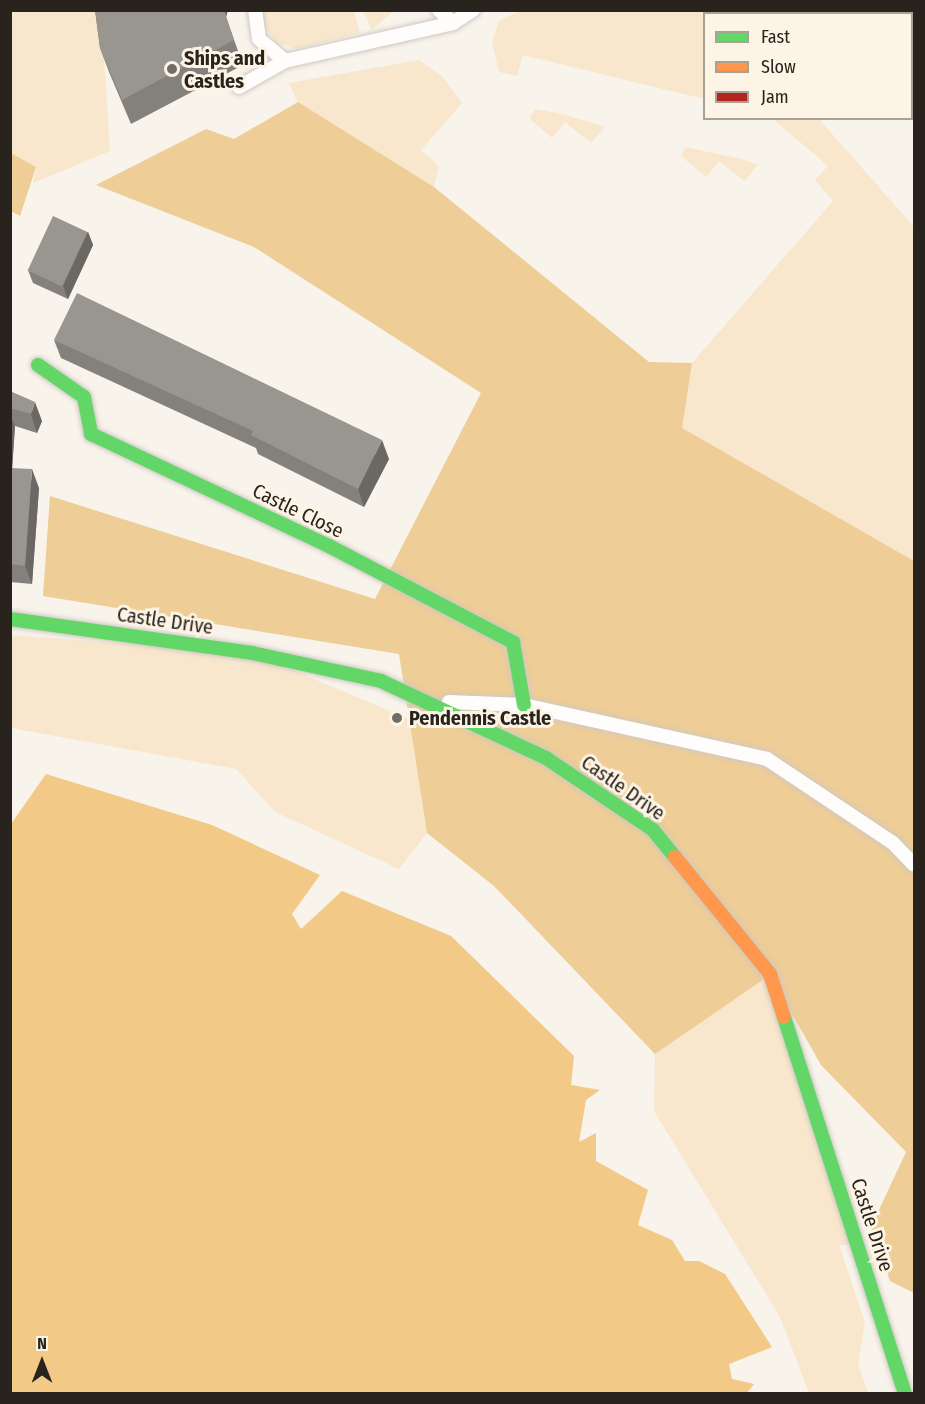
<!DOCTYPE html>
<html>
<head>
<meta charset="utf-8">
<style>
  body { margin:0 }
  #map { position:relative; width:925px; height:1404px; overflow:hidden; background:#f8f3eb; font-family:"Fira Sans Condensed",sans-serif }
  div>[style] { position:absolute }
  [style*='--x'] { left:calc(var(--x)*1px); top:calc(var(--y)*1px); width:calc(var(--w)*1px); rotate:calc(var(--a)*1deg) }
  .green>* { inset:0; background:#f9e7cd }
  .forest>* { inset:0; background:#eecd96 }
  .water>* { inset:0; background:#f2c986 }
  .roads { filter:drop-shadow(0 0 2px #cdc9c2) drop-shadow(0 0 2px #cdc9c2) }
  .lane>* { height:14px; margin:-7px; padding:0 7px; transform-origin:7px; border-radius:7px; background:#fefdfc }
  .fast>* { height:14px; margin:-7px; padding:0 7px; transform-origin:7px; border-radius:7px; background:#63d668 }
  .slow>* { height:14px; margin:-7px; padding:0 7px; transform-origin:7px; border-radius:7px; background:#ff974d }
  .jam>* { height:14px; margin:-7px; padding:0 7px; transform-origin:7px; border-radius:7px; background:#b3261e }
  .wall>* { inset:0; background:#84807b }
  .shaded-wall>* { inset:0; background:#6b6864 }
  .building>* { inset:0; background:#99958f; transform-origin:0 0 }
  .dots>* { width:16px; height:16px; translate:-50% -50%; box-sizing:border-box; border:3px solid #fdf4e6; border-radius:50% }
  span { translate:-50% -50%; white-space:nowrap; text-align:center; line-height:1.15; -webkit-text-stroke:6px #fdf4e6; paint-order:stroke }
  .poi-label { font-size:20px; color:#28241d; font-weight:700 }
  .left { translate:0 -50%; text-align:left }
  .street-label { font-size:20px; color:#28241d }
  .frame { position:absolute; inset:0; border:12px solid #28241d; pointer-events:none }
  .legend { position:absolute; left:703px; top:12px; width:210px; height:108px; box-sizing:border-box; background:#fdf4e6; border:2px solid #a8a196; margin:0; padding:8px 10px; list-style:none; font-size:18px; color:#28241d }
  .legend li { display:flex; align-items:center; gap:12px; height:30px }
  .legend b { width:30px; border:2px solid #a8a196 }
  .north { position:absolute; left:12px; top:1332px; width:60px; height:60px; -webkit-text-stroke:4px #fdf4e6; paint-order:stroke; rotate:0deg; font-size:16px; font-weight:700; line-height:24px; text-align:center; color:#28241d }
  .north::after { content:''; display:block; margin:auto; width:21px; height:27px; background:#28241d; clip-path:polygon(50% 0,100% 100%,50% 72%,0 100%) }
</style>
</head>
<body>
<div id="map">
  <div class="green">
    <div style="clip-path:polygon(10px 11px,101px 11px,110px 151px,33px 183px,36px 167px,11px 153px)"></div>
    <div style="clip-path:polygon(263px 11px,354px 11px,360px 33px,296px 49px,276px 42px,265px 27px)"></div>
    <div style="clip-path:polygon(363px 11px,363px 10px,394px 11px,372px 30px)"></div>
    <div style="clip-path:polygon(519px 11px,519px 10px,827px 11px,704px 14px,704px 99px,523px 55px,517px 76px,499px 72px,492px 42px,499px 21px)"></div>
    <div style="clip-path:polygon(419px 60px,442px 76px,462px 103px,421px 150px,439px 166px,434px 187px,298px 102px,289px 83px)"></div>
    <div style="clip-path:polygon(536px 109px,566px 115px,605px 127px,591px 143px,565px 122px,552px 138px,529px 118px)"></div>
    <div style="clip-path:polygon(773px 119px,819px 119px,914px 227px,914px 561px,681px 428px,692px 363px,833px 201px,815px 180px,828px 166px)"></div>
    <div style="clip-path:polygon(685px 147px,742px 159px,758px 165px,744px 181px,719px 161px,706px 177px,681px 156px)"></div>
    <div style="clip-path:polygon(10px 635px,252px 653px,409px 719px,427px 833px,399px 869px,275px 812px,236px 769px,11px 728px)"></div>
    <div style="clip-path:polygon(770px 974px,859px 1245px,839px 1245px,865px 1322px,858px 1364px,868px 1393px,809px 1393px,780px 1317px,654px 1111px,655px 1054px)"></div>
  </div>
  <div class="forest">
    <div style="clip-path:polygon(857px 11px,914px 11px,914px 120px,912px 14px)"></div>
    <div style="clip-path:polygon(298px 102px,434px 187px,649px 362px,692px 363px,682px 428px,914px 561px,914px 1293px,890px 1281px,871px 1227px,906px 1152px,821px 1065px,770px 975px,655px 1054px,494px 886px,427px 833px,399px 654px,43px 596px,50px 496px,375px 599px,481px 393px,254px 247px,96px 185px,206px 129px,234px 139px)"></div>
    <div style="clip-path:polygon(11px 153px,36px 167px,20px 216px,11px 211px)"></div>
  </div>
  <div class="water">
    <div style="clip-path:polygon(46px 774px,212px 825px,320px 875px,292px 914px,301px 929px,342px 891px,451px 936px,574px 1056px,571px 1085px,600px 1090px,586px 1100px,579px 1142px,596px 1133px,596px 1161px,648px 1190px,638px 1225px,672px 1240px,685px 1261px,699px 1261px,725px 1274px,772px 1347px,729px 1364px,732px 1379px,754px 1384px,747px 1393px,11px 1393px,11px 824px)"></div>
  </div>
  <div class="roads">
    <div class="lane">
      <div style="--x:255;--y:10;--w:29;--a:82"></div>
      <div style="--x:259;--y:39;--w:34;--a:40"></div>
      <div style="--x:439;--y:10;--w:19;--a:43"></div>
      <div style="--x:239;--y:87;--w:53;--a:-29.5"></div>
      <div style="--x:285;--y:61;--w:172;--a:-12.7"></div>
      <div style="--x:453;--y:23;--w:24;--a:-33"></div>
      <div style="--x:449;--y:702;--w:75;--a:2.3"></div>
      <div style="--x:524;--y:705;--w:249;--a:12.5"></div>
      <div style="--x:767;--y:759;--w:151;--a:33.7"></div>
      <div style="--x:893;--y:843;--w:30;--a:46"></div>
    </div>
    <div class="fast">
      <div style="--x:912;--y:59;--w:3;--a:45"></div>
      <div style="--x:38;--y:365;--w:56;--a:34.8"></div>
      <div style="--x:84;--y:397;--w:38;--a:79"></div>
      <div style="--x:91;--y:434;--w:263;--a:25.2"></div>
      <div style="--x:329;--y:546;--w:208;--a:27.6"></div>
      <div style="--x:513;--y:642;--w:64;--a:80.1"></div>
      <div style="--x:10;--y:619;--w:244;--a:8"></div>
      <div style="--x:252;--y:653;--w:132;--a:12.2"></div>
      <div style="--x:381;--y:681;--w:182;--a:25"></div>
      <div style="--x:546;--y:758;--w:129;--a:33.9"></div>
      <div style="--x:653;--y:830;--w:35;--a:51"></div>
      <div style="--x:784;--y:1017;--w:396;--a:72.2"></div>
    </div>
    <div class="slow">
      <div style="--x:675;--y:857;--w:151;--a:50.9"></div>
      <div style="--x:770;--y:974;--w:45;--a:72"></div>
    </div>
    <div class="jam">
      <div style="--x:862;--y:10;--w:6;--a:45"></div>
    </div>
  </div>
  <div class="wall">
    <div style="clip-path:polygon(95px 10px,228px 10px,226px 17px,243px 65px,131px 124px,109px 72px,100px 48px)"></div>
    <div style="clip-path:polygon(88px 232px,93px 245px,68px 299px,33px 283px,28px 270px)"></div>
    <div style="clip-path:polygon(54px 340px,389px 459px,364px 507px,258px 454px,256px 448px,61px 358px)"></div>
    <div style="clip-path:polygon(10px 391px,42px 421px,37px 433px,15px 426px,12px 468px,39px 488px,32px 584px,10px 582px)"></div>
  </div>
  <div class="shaded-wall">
    <div style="clip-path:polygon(224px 10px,228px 10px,226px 17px)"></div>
    <div style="clip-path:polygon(88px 232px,93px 245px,68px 299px,63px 286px)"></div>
    <div style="clip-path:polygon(35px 402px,42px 421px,37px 433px,31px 414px)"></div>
    <div style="clip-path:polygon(10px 415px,15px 426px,11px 486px,10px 484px)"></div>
    <div style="clip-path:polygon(382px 440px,389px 459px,364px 507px,358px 489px)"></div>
    <div style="clip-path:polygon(32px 469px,39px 488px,32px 584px,25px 566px)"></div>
  </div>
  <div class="building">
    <div style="clip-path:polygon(95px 10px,224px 10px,234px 40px,122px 100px,100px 48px)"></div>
    <div style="left:53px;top:216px;width:38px;height:60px;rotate:25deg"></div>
    <div style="clip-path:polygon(77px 293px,382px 440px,358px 489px,251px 435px,253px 431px,54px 340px)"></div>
    <div style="clip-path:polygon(10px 391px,35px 402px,31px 414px,10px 408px)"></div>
    <div style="clip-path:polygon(10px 468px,32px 469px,25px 566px,10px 564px)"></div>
  </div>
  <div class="dots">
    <div style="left:172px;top:69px;background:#716c65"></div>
    <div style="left:397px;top:718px;background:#716c65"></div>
  </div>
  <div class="poi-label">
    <span class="left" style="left:184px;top:70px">Ships and<br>Castles</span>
    <span class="left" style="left:409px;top:718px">Pendennis Castle</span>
  </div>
  <div class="street-label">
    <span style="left:298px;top:511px;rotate:26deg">Castle Close</span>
    <span style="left:165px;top:621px;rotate:8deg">Castle Drive</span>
    <span style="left:623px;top:788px;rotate:35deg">Castle Drive</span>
    <span style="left:872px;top:1225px;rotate:72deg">Castle Drive</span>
  </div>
  <div class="frame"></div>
  <ul class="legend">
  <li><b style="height:8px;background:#63d668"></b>Fast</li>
  <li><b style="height:8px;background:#ff974d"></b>Slow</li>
  <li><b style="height:8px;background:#b3261e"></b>Jam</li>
  </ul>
  <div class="north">N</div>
</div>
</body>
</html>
